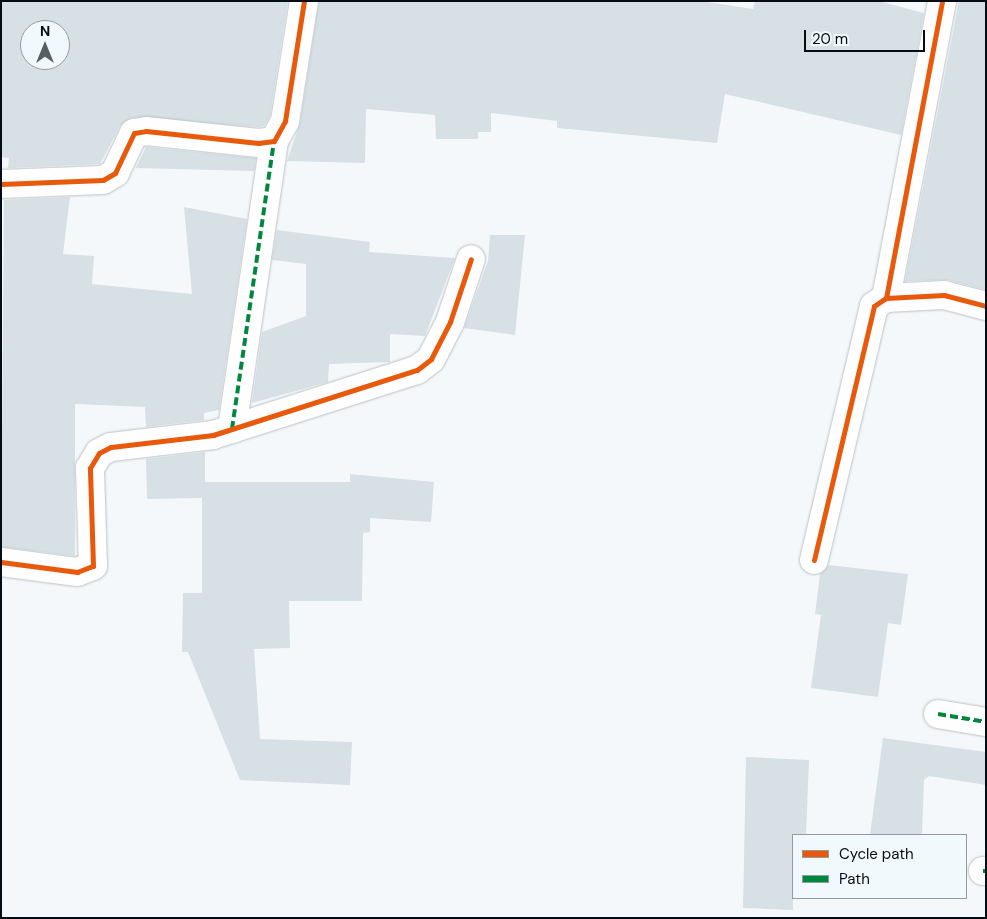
<!DOCTYPE html>
<html>
<head>
<meta charset="utf-8">
<style>
  body { margin:0 }
  #map { position:relative; width:987px; height:919px; overflow:hidden; background:#f5f8fa; font-family:"DM Sans",sans-serif }
  div>[style] { position:absolute }
  [style*='--x'] { left:calc(var(--x)*1px); top:calc(var(--y)*1px); width:calc(var(--w)*1px); rotate:calc(var(--a)*1deg) }
  .building>* { inset:0; background:#d7e0e5 }
  .roads { filter:drop-shadow(0 0 1px #b9c1c5) drop-shadow(0 0 1px #b9c1c5) }
  .street>* { height:28px; margin:-14px; padding:0 14px; transform-origin:14px; border-radius:14px; background:#fefefe }
  .quiet>* { height:4px; margin-top:-2px; transform-origin:0; background:repeating-linear-gradient(90deg,#00873e 0 8px,transparent 0 12px) }
  .cycleway>* { height:5px; margin:-2.5px; padding:0 2.5px; transform-origin:2.5px; border-radius:2.5px; background:#e8590c }
  span { translate:-50% -50%; white-space:nowrap; text-align:center; line-height:1.15; -webkit-text-stroke:5px #f2f9fd; paint-order:stroke }
  .frame { position:absolute; inset:0; border:2px solid #030d13; pointer-events:none }
  .legend { position:absolute; left:792px; top:834px; width:175px; height:65px; box-sizing:border-box; background:#f2f9fd; border:1px solid #929b9f; margin:0; padding:6px 9px; list-style:none; font-size:15px; color:#030d13 }
  .legend li { display:flex; align-items:center; gap:10px; height:25px }
  .legend b { width:25px; border:1px solid #929b9f }
  .north { position:absolute; left:20px; top:20px; width:50px; height:50px; box-sizing:border-box; background:#f2f9fd; border:1px solid #929b9f; border-radius:50%; rotate:0deg; font-size:14px; font-weight:700; line-height:20px; text-align:center; color:#030d13 }
  .north::after { content:''; display:block; margin:auto; width:18px; height:22px; background:#585f64; clip-path:polygon(50% 0,100% 100%,50% 72%,0 100%) }
  .scale { position:absolute; left:804px; top:30px; width:121px; height:22px; box-sizing:border-box; border:2px solid #030d13; border-top:0; padding-left:6px; font-size:15px; line-height:18px; white-space:nowrap; color:#030d13; -webkit-text-stroke:4px #f2f9fd; paint-order:stroke }
</style>
</head>
<body>
<div id="map">
  <div class="building">
    <div style="clip-path:polygon(evenodd,1px 1px,288px 1px,270px 116px,264px 126px,258px 127px,131px 118px,120px 126px,100px 164px,8px 168px,9px 158px,1px 157px,1px 1px,30px 30px,60px 30px,60px 60px,30px 60px,30px 30px)"></div>
    <div style="clip-path:polygon(319px 1px,701px 1px,753px 9px,755px 1px,878px 1px,924px 13px,901px 135px,725px 94px,717px 143px,557px 128px,557px 121px,491px 113px,491px 132px,478px 132px,478px 139px,436px 139px,435px 115px,366px 109px,365px 163px,287px 161px,300px 123px)"></div>
    <div style="clip-path:polygon(959px 1px,986px 1px,986px 290px,948px 280px,905px 281px)"></div>
    <div style="clip-path:polygon(146px 147px,256px 158px,254px 171px,136px 168px)"></div>
    <div style="clip-path:polygon(70px 197px,63px 254px,94px 256px,92px 284px,192px 294px,184px 207px,247px 219px,219px 410px,204px 413px,204px 420px,146px 427px,145px 407px,75px 404px,75px 556px,1px 547px,4px 200px)"></div>
    <div style="clip-path:polygon(277px 230px,370px 242px,369px 252px,455px 258px,425px 336px,390px 334px,390px 362px,329px 364px,328px 382px,252px 403px,262px 332px,306px 316px,306px 264px,272px 260px)"></div>
    <div style="clip-path:polygon(490px 235px,525px 235px,515px 335px,464px 328px,488px 261px)"></div>
    <div style="clip-path:polygon(205px 452px,205px 482px,350px 482px,350px 474px,434px 482px,431px 522px,370px 518px,370px 532px,363px 533px,362px 601px,289px 601px,290px 648px,254px 649px,260px 739px,352px 742px,350px 785px,240px 780px,188px 652px,182px 652px,183px 593px,202px 593px,202px 498px,147px 499px,146px 459px)"></div>
    <div style="clip-path:polygon(829px 565px,908px 574px,901px 625px,888px 623px,878px 697px,811px 688px,821px 615px,815px 614px,820px 574px)"></div>
    <div style="clip-path:polygon(883px 738px,986px 752px,986px 785px,929px 776px,924px 780px,922px 835px,870px 835px)"></div>
    <div style="clip-path:polygon(746px 757px,809px 760px,806px 835px,793px 835px,793px 910px,743px 908px)"></div>
  </div>
  <div class="roads">
    <div class="street">
      <div style="--x:1;--y:184;--w:102;--a:-2.2"></div>
      <div style="--x:103;--y:180;--w:14;--a:-30"></div>
      <div style="--x:115;--y:173;--w:44;--a:-64.6"></div>
      <div style="--x:134;--y:133;--w:12;--a:-9"></div>
      <div style="--x:146;--y:131;--w:113;--a:6.1"></div>
      <div style="--x:258;--y:143;--w:16;--a:-7"></div>
      <div style="--x:274;--y:141;--w:23;--a:-61"></div>
      <div style="--x:285;--y:121;--w:121;--a:-81"></div>
      <div style="--x:886;--y:298;--w:302;--a:-79.3"></div>
      <div style="--x:232;--y:429;--w:291;--a:-81.7"></div>
      <div style="--x:814;--y:560;--w:261;--a:-76.7"></div>
      <div style="--x:874;--y:306;--w:14;--a:-34"></div>
      <div style="--x:886;--y:298;--w:58;--a:-3"></div>
      <div style="--x:944;--y:295;--w:43;--a:14.7"></div>
      <div style="--x:1;--y:562;--w:77;--a:7.5"></div>
      <div style="--x:77;--y:572;--w:17;--a:-21"></div>
      <div style="--x:93;--y:566;--w:98;--a:-91.8"></div>
      <div style="--x:90;--y:468;--w:17;--a:-59"></div>
      <div style="--x:99;--y:453;--w:13;--a:-27"></div>
      <div style="--x:111;--y:447;--w:103;--a:-6.7"></div>
      <div style="--x:213;--y:435;--w:214;--a:-17.7"></div>
      <div style="--x:417;--y:370;--w:18;--a:-38"></div>
      <div style="--x:431;--y:359;--w:42;--a:-62.8"></div>
      <div style="--x:450;--y:322;--w:66;--a:-71.6"></div>
      <div style="--x:938;--y:714;--w:49;--a:9.5"></div>
      <div style="--x:983;--y:871;--w:3;--a:0"></div>
    </div>
  </div>
  <div class="quiet">
    <div style="--x:232;--y:429;--w:291;--a:-81.7"></div>
    <div style="--x:938;--y:714;--w:49;--a:9.5"></div>
    <div style="--x:983;--y:871;--w:3;--a:0"></div>
  </div>
  <div class="cycleway">
    <div style="--x:1;--y:184;--w:102;--a:-2.2"></div>
    <div style="--x:103;--y:180;--w:14;--a:-30"></div>
    <div style="--x:115;--y:173;--w:44;--a:-64.6"></div>
    <div style="--x:134;--y:133;--w:12;--a:-9"></div>
    <div style="--x:146;--y:131;--w:113;--a:6.1"></div>
    <div style="--x:258;--y:143;--w:16;--a:-7"></div>
    <div style="--x:274;--y:141;--w:23;--a:-61"></div>
    <div style="--x:285;--y:121;--w:121;--a:-81"></div>
    <div style="--x:886;--y:298;--w:302;--a:-79.3"></div>
    <div style="--x:814;--y:560;--w:261;--a:-76.7"></div>
    <div style="--x:874;--y:306;--w:14;--a:-34"></div>
    <div style="--x:886;--y:298;--w:58;--a:-3"></div>
    <div style="--x:944;--y:295;--w:43;--a:14.7"></div>
    <div style="--x:1;--y:562;--w:77;--a:7.5"></div>
    <div style="--x:77;--y:572;--w:17;--a:-21"></div>
    <div style="--x:93;--y:566;--w:98;--a:-91.8"></div>
    <div style="--x:90;--y:468;--w:17;--a:-59"></div>
    <div style="--x:99;--y:453;--w:13;--a:-27"></div>
    <div style="--x:111;--y:447;--w:103;--a:-6.7"></div>
    <div style="--x:213;--y:435;--w:214;--a:-17.7"></div>
    <div style="--x:417;--y:370;--w:18;--a:-38"></div>
    <div style="--x:431;--y:359;--w:42;--a:-62.8"></div>
    <div style="--x:450;--y:322;--w:66;--a:-71.6"></div>
  </div>
  <div class="frame"></div>
  <ul class="legend">
  <li><b style="height:6px;background:#e8590c"></b>Cycle path</li>
  <li><b style="height:6px;background:#00873e"></b>Path</li>
  </ul>
  <div class="north">N</div>
  <div class="scale">20 m</div>
</div>
</body>
</html>
